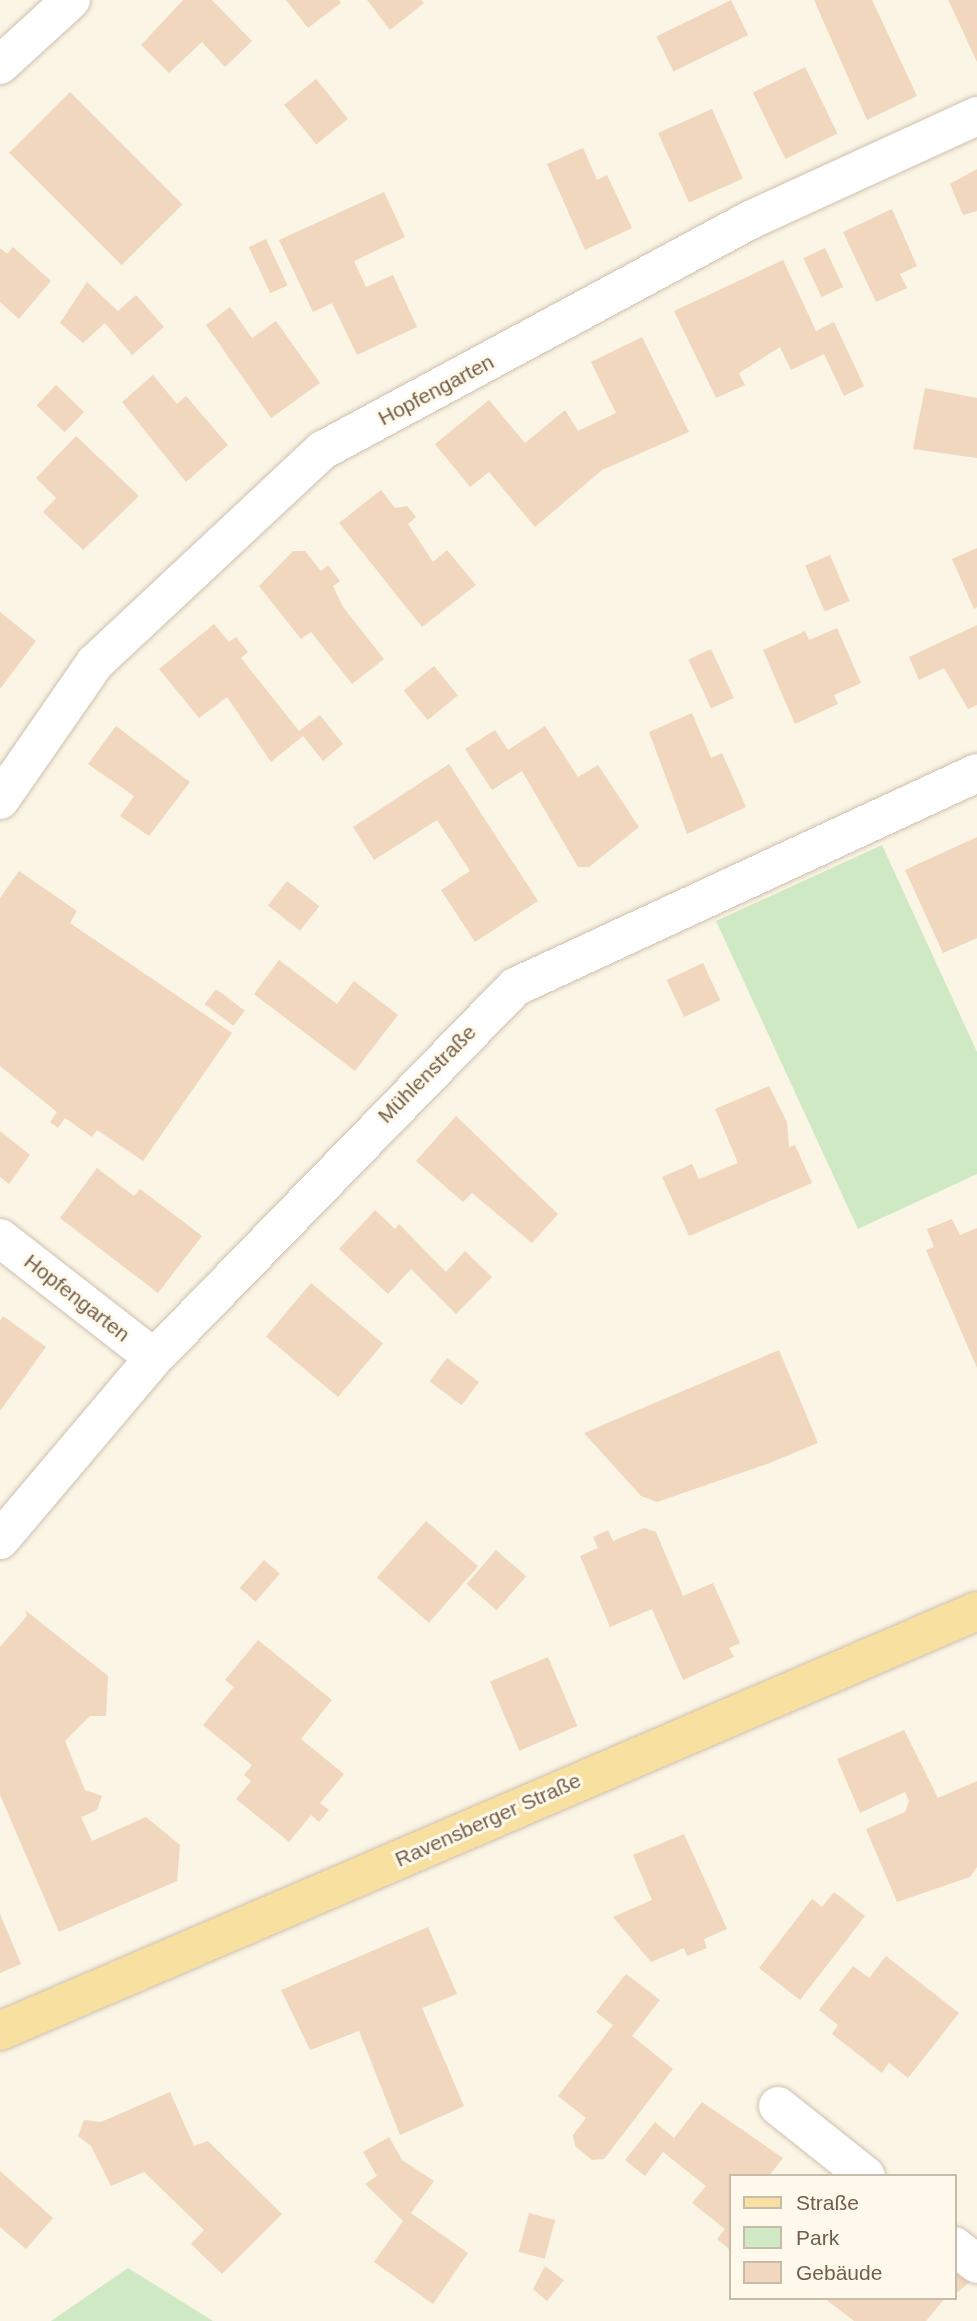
<!DOCTYPE html>
<html>
<head>
<meta charset="utf-8">
<style>
  body { margin:0 }
  #map { position:relative; width:977px; height:2321px; overflow:hidden; background:#fbf5e5; font-family:Helvetica,sans-serif }
  div>[style] { position:absolute }
  [style*='--x'] { left:calc(var(--x)*1px); top:calc(var(--y)*1px); width:calc(var(--w)*1px); rotate:calc(var(--a)*1deg) }
  .green>* { inset:0; background:#cfe9c4 }
  .building>* { inset:0; background:#f0d7be; transform-origin:0 0 }
  .roads { filter:drop-shadow(0 0 2px #cfc0af) drop-shadow(0 0 2px #cfc0af) }
  .street>* { height:38px; margin:-19px; padding:0 19px; transform-origin:19px; border-radius:19px; background:#fff }
  .primary>* { height:38px; margin:-19px; padding:0 19px; transform-origin:19px; border-radius:19px; background:#f8e0a0 }
  span { translate:-50% -50%; white-space:nowrap; text-align:center; line-height:1.15; -webkit-text-stroke:6px #fef9eb; paint-order:stroke }
  .street-label { font-size:21px; color:#745e4b }
  .legend { position:absolute; left:729px; top:2174px; width:228px; height:126px; box-sizing:border-box; background:#fef9eb; border:2px solid #c7bbab; margin:0; padding:9px 12px; list-style:none; font-size:21px; color:#745e4b }
  .legend li { display:flex; align-items:center; gap:14px; height:35px }
  .legend b { width:35px; border:2px solid #c7bbab }
</style>
</head>
<body>
<div id="map">
  <div class="green">
    <div style="clip-path:polygon(882px 845px,977px 1052px,977px 1174px,858px 1229px,716px 921px)"></div>
    <div style="clip-path:polygon(128px 2268px,213px 2321px,51px 2321px)"></div>
  </div>
  <div class="building">
    <div style="clip-path:polygon(183px 0,212px 0,252px 41px,225px 67px,202px 42px,169px 73px,141px 45px)"></div>
    <div style="clip-path:polygon(286px 0,339px 0,341px 3px,308px 28px)"></div>
    <div style="clip-path:polygon(367px 0,421px 0,424px 3px,390px 30px)"></div>
    <div style="left:731px;top:0;width:39px;height:83px;rotate:64deg"></div>
    <div style="clip-path:polygon(814px 0,872px 0,917px 96px,867px 120px)"></div>
    <div style="clip-path:polygon(948px 0,977px 0,977px 62px,952px 8px)"></div>
    <div style="left:805px;top:67px;width:74px;height:58px;rotate:64deg"></div>
    <div style="left:316px;top:79px;width:51px;height:41px;rotate:51deg"></div>
    <div style="left:70px;top:92px;width:159px;height:86px;rotate:45deg"></div>
    <div style="left:712px;top:109px;width:76px;height:59px;rotate:66deg"></div>
    <div style="clip-path:polygon(583px 148px,597px 180px,607px 175px,632px 228px,585px 250px,547px 164px)"></div>
    <div style="clip-path:polygon(977px 169px,977px 211px,963px 215px,950px 184px)"></div>
    <div style="clip-path:polygon(384px 192px,405px 237px,354px 261px,366px 287px,393px 275px,417px 327px,357px 355px,332px 303px,313px 312px,279px 240px)"></div>
    <div style="clip-path:polygon(892px 209px,917px 266px,900px 274px,907px 288px,876px 302px,843px 232px)"></div>
    <div style="left:266px;top:239px;width:51px;height:19px;rotate:65deg"></div>
    <div style="clip-path:polygon(13px 247px,51px 281px,19px 319px,0 302px,0 248px,7px 254px)"></div>
    <div style="left:825px;top:248px;width:43px;height:24px;rotate:65deg"></div>
    <div style="clip-path:polygon(783px 260px,816px 331px,834px 322px,864px 386px,844px 396px,824px 354px,791px 370px,780px 347px,739px 373px,745px 385px,716px 398px,674px 311px)"></div>
    <div style="clip-path:polygon(87px 282px,118px 311px,136px 295px,164px 327px,132px 355px,105px 323px,83px 343px,60px 323px)"></div>
    <div style="clip-path:polygon(230px 307px,252px 338px,276px 321px,320px 383px,271px 418px,206px 325px)"></div>
    <div style="clip-path:polygon(642px 337px,689px 432px,602px 470px,535px 527px,489px 472px,470px 487px,435px 444px,489px 400px,525px 443px,565px 410px,578px 431px,616px 413px,591px 362px)"></div>
    <div style="clip-path:polygon(153px 375px,177px 404px,186px 396px,228px 445px,186px 482px,122px 402px)"></div>
    <div style="left:56px;top:385px;width:39px;height:28px;rotate:44deg"></div>
    <div style="clip-path:polygon(925px 388px,977px 398px,977px 458px,913px 449px)"></div>
    <div style="clip-path:polygon(76px 436px,139px 496px,83px 550px,43px 512px,56px 498px,36px 478px)"></div>
    <div style="clip-path:polygon(381px 490px,395px 508px,407px 506px,416px 517px,408px 524px,433px 562px,447px 550px,476px 585px,422px 627px,339px 523px)"></div>
    <div style="clip-path:polygon(977px 548px,977px 607px,974px 609px,952px 559px)"></div>
    <div style="clip-path:polygon(293px 551px,305px 551px,321px 571px,328px 565px,340px 581px,333px 586px,343px 607px,384px 659px,352px 684px,311px 632px,301px 639px,259px 586px)"></div>
    <div style="left:830px;top:555px;width:50px;height:27px;rotate:67deg"></div>
    <div style="clip-path:polygon(0 612px,36px 641px,0 689px)"></div>
    <div style="clip-path:polygon(214px 624px,229px 642px,236px 637px,248px 652px,241px 658px,299px 731px,320px 715px,343px 744px,323px 761px,303px 736px,271px 762px,227px 697px,199px 718px,159px 669px)"></div>
    <div style="clip-path:polygon(977px 625px,977px 705px,968px 709px,944px 668px,919px 680px,909px 657px)"></div>
    <div style="clip-path:polygon(837px 628px,861px 683px,834px 695px,838px 704px,795px 724px,763px 650px,805px 631px,809px 640px)"></div>
    <div style="left:711px;top:649px;width:54px;height:25px;rotate:65deg"></div>
    <div style="left:434px;top:666px;width:38px;height:39px;rotate:51deg"></div>
    <div style="clip-path:polygon(692px 713px,711px 758px,722px 753px,746px 807px,687px 834px,649px 732px)"></div>
    <div style="clip-path:polygon(116px 726px,190px 782px,149px 836px,120px 816px,134px 796px,88px 764px)"></div>
    <div style="clip-path:polygon(545px 726px,578px 777px,598px 765px,639px 827px,589px 867px,578px 867px,522px 771px,492px 790px,465px 749px,495px 730px,508px 750px)"></div>
    <div style="clip-path:polygon(449px 764px,538px 901px,475px 942px,441px 890px,470px 871px,437px 820px,374px 860px,353px 827px)"></div>
    <div style="clip-path:polygon(977px 837px,977px 938px,943px 953px,905px 870px)"></div>
    <div style="clip-path:polygon(19px 871px,77px 911px,70px 923px,232px 1033px,143px 1161px,97px 1130px,92px 1137px,65px 1118px,58px 1128px,50px 1122px,57px 1112px,0 1066px,0 898px)"></div>
    <div style="left:287px;top:881px;width:41px;height:31px;rotate:38deg"></div>
    <div style="clip-path:polygon(279px 960px,337px 1004px,354px 981px,398px 1015px,355px 1071px,254px 994px)"></div>
    <div style="left:703px;top:963px;width:41px;height:40px;rotate:65deg"></div>
    <div style="left:216px;top:989px;width:36px;height:19px;rotate:37deg"></div>
    <div style="clip-path:polygon(769px 1086px,787px 1122px,789px 1147px,795px 1145px,812px 1183px,689px 1236px,662px 1177px,692px 1164px,699px 1179px,738px 1163px,715px 1109px)"></div>
    <div style="clip-path:polygon(456px 1116px,558px 1214px,532px 1243px,472px 1193px,463px 1202px,416px 1161px)"></div>
    <div style="clip-path:polygon(0 1131px,30px 1155px,9px 1184px,0 1177px)"></div>
    <div style="clip-path:polygon(97px 1168px,134px 1196px,140px 1189px,202px 1236px,158px 1293px,60px 1218px)"></div>
    <div style="clip-path:polygon(375px 1210px,395px 1229px,399px 1224px,446px 1272px,465px 1251px,492px 1277px,456px 1314px,411px 1269px,388px 1294px,339px 1249px)"></div>
    <div style="clip-path:polygon(952px 1219px,960px 1235px,977px 1228px,977px 1368px,926px 1250px,934px 1247px,927px 1229px)"></div>
    <div style="left:311px;top:1283px;width:94px;height:70px;rotate:40deg"></div>
    <div style="clip-path:polygon(3px 1316px,46px 1347px,0 1411px,0 1321px)"></div>
    <div style="clip-path:polygon(779px 1350px,818px 1443px,767px 1464px,657px 1502px,641px 1496px,584px 1433px)"></div>
    <div style="left:447px;top:1358px;width:40px;height:29px;rotate:37deg"></div>
    <div style="left:426px;top:1521px;width:69px;height:75px;rotate:41deg"></div>
    <div style="clip-path:polygon(644px 1528px,656px 1532px,683px 1596px,713px 1583px,740px 1643px,729px 1648px,734px 1657px,683px 1680px,652px 1609px,610px 1627px,580px 1556px,598px 1548px,593px 1537px,608px 1530px,613px 1541px)"></div>
    <div style="left:496px;top:1550px;width:40px;height:45px;rotate:41deg"></div>
    <div style="left:264px;top:1560px;width:21px;height:37px;rotate:41deg"></div>
    <div style="clip-path:polygon(25px 1610px,108px 1676px,106px 1716px,90px 1716px,65px 1741px,85px 1790px,102px 1796px,97px 1810px,81px 1817px,92px 1841px,146px 1817px,180px 1845px,177px 1881px,59px 1932px,0 1795px,0 1647px,27px 1616px)"></div>
    <div style="clip-path:polygon(258px 1640px,332px 1700px,301px 1739px,344px 1774px,320px 1803px,329px 1810px,319px 1822px,311px 1815px,289px 1842px,236px 1799px,251px 1781px,244px 1775px,252px 1765px,203px 1725px,234px 1687px,225px 1680px)"></div>
    <div style="left:548px;top:1657px;width:75px;height:63px;rotate:67deg"></div>
    <div style="clip-path:polygon(904px 1730px,938px 1798px,977px 1781px,977px 1867px,970px 1877px,897px 1902px,866px 1829px,905px 1812px,909px 1801px,905px 1792px,860px 1813px,837px 1759px)"></div>
    <div style="clip-path:polygon(684px 1834px,727px 1929px,704px 1939px,707px 1948px,687px 1956px,684px 1948px,651px 1962px,613px 1917px,652px 1900px,633px 1855px)"></div>
    <div style="clip-path:polygon(834px 1892px,865px 1916px,800px 2000px,759px 1968px,812px 1899px,822px 1907px)"></div>
    <div style="clip-path:polygon(0 1914px,21px 1964px,0 1973px)"></div>
    <div style="clip-path:polygon(428px 1927px,457px 1994px,422px 2008px,464px 2106px,400px 2135px,359px 2031px,310px 2050px,281px 1990px)"></div>
    <div style="clip-path:polygon(886px 1956px,959px 2013px,908px 2078px,889px 2063px,882px 2073px,832px 2034px,838px 2025px,819px 2010px,853px 1966px,869px 1978px)"></div>
    <div style="clip-path:polygon(626px 1974px,660px 2000px,632px 2036px,673px 2069px,604px 2159px,592px 2160px,575px 2146px,573px 2135px,586px 2118px,558px 2096px,613px 2025px,596px 2012px)"></div>
    <div style="clip-path:polygon(170px 2092px,194px 2146px,208px 2141px,282px 2214px,222px 2274px,191px 2244px,204px 2230px,144px 2172px,111px 2186px,91px 2146px,78px 2136px,84px 2120px,101px 2122px)"></div>
    <div style="clip-path:polygon(702px 2102px,783px 2158px,769px 2176px,730px 2176px,730px 2250px,717px 2239px,725px 2229px,692px 2203px,706px 2186px,663px 2152px,645px 2176px,625px 2160px,655px 2122px,674px 2138px)"></div>
    <div style="clip-path:polygon(389px 2137px,402px 2160px,434px 2181px,411px 2213px,468px 2253px,433px 2304px,374px 2262px,403px 2221px,365px 2184px,377px 2176px,363px 2152px)"></div>
    <div style="clip-path:polygon(0 2171px,53px 2218px,26px 2249px,0 2227px)"></div>
    <div style="left:529px;top:2213px;width:27px;height:40px;rotate:15deg"></div>
    <div style="clip-path:polygon(954px 2258px,977px 2276px,954px 2295px)"></div>
    <div style="clip-path:polygon(545px 2266px,564px 2280px,547px 2301px,533px 2289px)"></div>
    <div style="clip-path:polygon(824px 2298px,945px 2298px,926px 2321px,854px 2321px)"></div>
  </div>
  <div class="roads">
    <div class="street">
      <div style="--x:0;--y:65;--w:96;--a:-42.5"></div>
      <div style="--x:0;--y:800;--w:167;--a:-55.3"></div>
      <div style="--x:95;--y:663;--w:312;--a:-43.1"></div>
      <div style="--x:323;--y:450;--w:485;--a:-28.3"></div>
      <div style="--x:750;--y:220;--w:250;--a:-24.6"></div>
      <div style="--x:0;--y:1238;--w:195;--a:37.9"></div>
      <div style="--x:0;--y:1540;--w:238;--a:-49.8"></div>
      <div style="--x:154;--y:1358;--w:518;--a:-45.78"></div>
      <div style="--x:515;--y:987;--w:509;--a:-24.85"></div>
      <div style="--x:778;--y:2106;--w:112;--a:38.5"></div>
      <div style="--x:954;--y:2246;--w:29;--a:38"></div>
    </div>
    <div class="primary">
      <div style="--x:0;--y:2031;--w:1063;--a:-23.26"></div>
    </div>
  </div>
  <div class="street-label">
    <span style="left:436px;top:390px;rotate:-28deg">Hopfengarten</span>
    <span style="left:427px;top:1074px;rotate:-45deg">Mühlenstraße</span>
    <span style="left:77px;top:1298px;rotate:38deg">Hopfengarten</span>
    <span style="left:488px;top:1820px;rotate:-24deg">Ravensberger Straße</span>
  </div>
  <ul class="legend">
  <li><b style="height:9px;background:#f8e0a0"></b>Straße</li>
  <li><b style="height:19px;background:#cfe9c4"></b>Park</li>
  <li><b style="height:19px;background:#f0d7be"></b>Gebäude</li>
  </ul>
</div>
</body>
</html>
